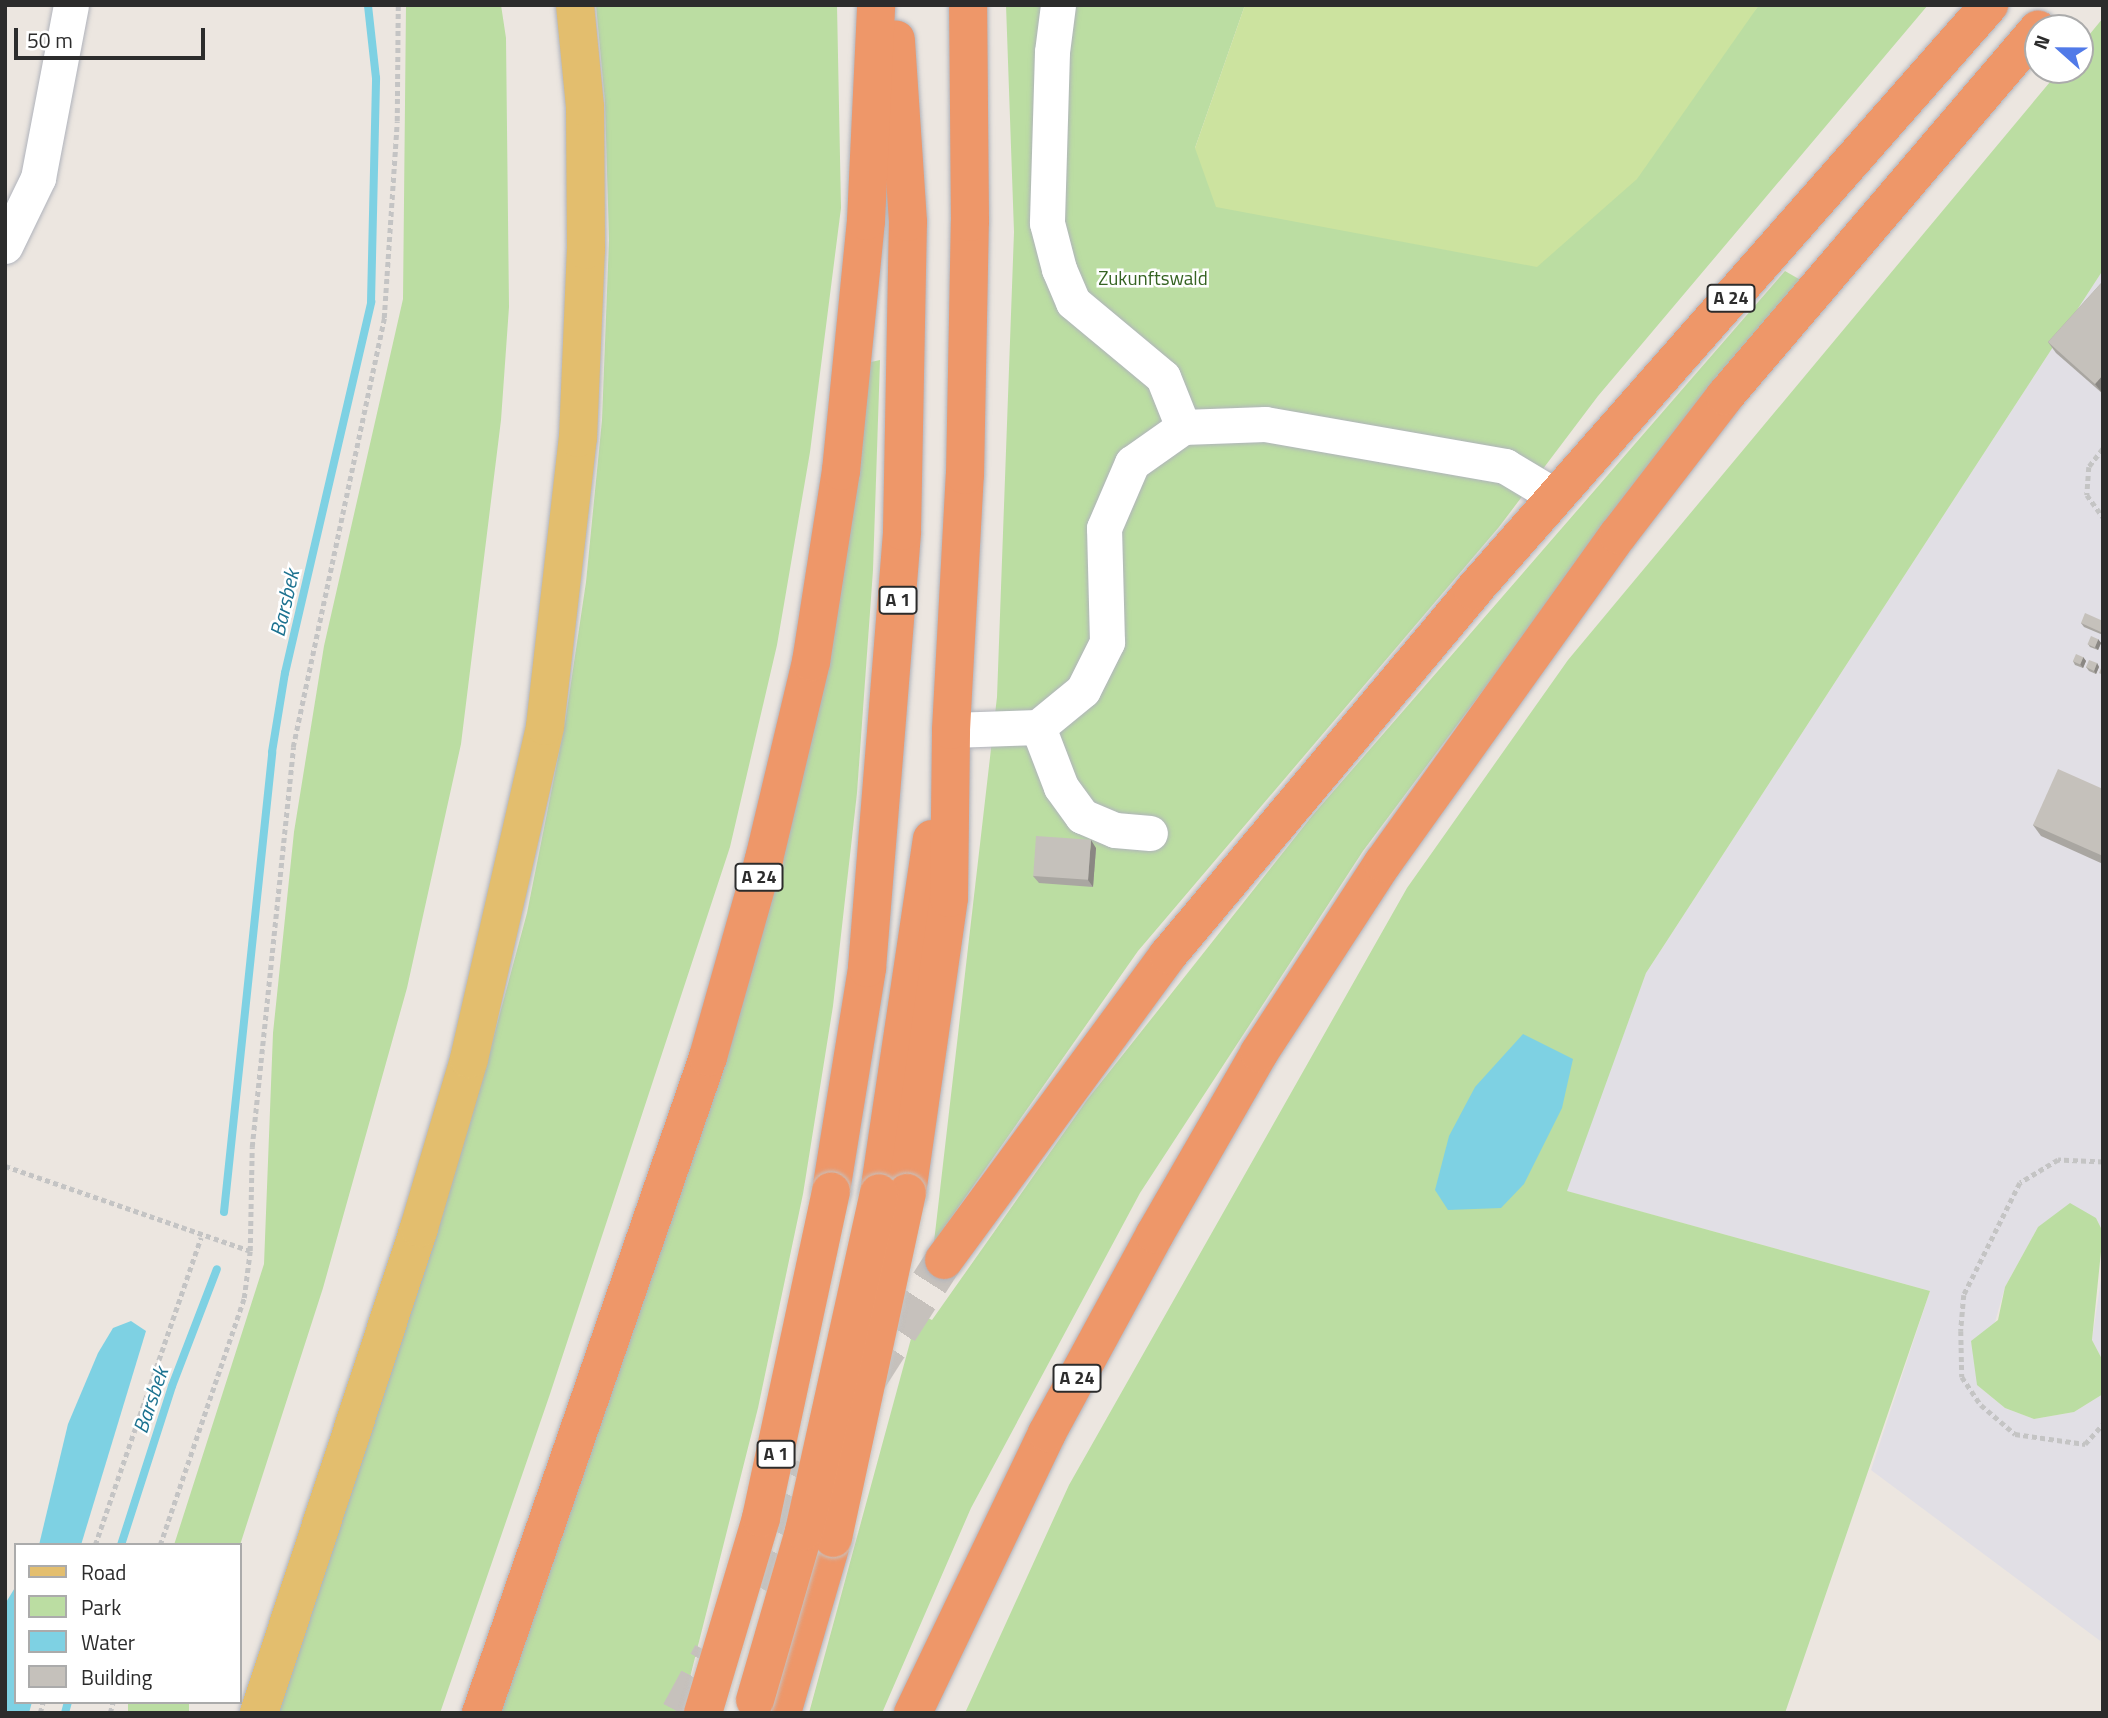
<!DOCTYPE html>
<html>
<head>
<meta charset="utf-8">
<style>
  body { margin:0 }
  #map { position:relative; width:2108px; height:1718px; overflow:hidden; background:#ece6e0; font-family:"Titillium Web",sans-serif }
  div>[style] { position:absolute }
  [style*='--x'] { left:calc(var(--x)*1px); top:calc(var(--y)*1px); width:calc(var(--w)*1px); rotate:calc(var(--a)*1deg) }
  .industrial>* { inset:0; background:#e1dfe5 }
  .green>* { inset:0; background:#bbdda2; transform-origin:0 0 }
  .pitch>* { inset:0; background:#cce39f }
  .water>* { inset:0; background:#7ed1e3 }
  .stream>* { height:8px; margin:-4px; padding:0 4px; transform-origin:4px; border-radius:4px; background:#7ed1e3 }
  .highway-tunnel>* { height:38px; margin-top:-19px; transform-origin:0; background:repeating-linear-gradient(90deg,#c6c1bc 0 38px,transparent 0 57px) }
  .path>* { height:4.5px; margin-top:-2.25px; transform-origin:0; background:repeating-linear-gradient(90deg,#c4c4c4 0 5px,transparent 0 8.5px) }
  .roads { filter:drop-shadow(0 0 2px #b0b3bb) drop-shadow(0 0 2px #b0b3bb) }
  .minor>* { height:35px; margin:-17.5px; padding:0 17.5px; transform-origin:17.5px; border-radius:17.5px; background:#fff }
  .major>* { height:38px; margin:-19px; padding:0 19px; transform-origin:19px; border-radius:19px; background:#e3be6e }
  .highway>* { height:38px; margin:-19px; padding:0 19px; transform-origin:19px; border-radius:19px; background:#ee9769 }
  .bridges { filter:drop-shadow(0 0 2px #c4c4c4) drop-shadow(0 0 2px #c4c4c4) }
  .highway-bridge>* { height:38px; margin:-19px; padding:0 19px; transform-origin:19px; border-radius:19px; background:#ee9769 }
  .wall>* { inset:0; background:#a9a6a1 }
  .shaded-wall>* { inset:0; background:#8a8783 }
  .building>* { inset:0; background:#c5c1bb; transform-origin:0 0 }
  span { translate:-50% -50%; white-space:nowrap; text-align:center; line-height:1.15; -webkit-text-stroke:5px #fff; paint-order:stroke }
  .shield-label span { padding:2px 5px; background:#fff; border:2px solid; border-radius:5px; -webkit-text-stroke-width:0 }
  .shield-label { font-size:18px; color:#2c2c2c; font-weight:700 }
  .park-label { font-size:19px; color:#356322 }
  .water-label { font-size:21px; color:#1c7290; font-style:italic }
  .frame { position:absolute; inset:0; border:7px solid #2c2c2c; pointer-events:none }
  .legend { position:absolute; left:14px; top:1543px; width:228px; height:161px; box-sizing:border-box; background:#fff; border:2px solid #ababab; margin:0; padding:9px 12px; list-style:none; font-size:21px; color:#2c2c2c }
  .legend li { display:flex; align-items:center; gap:14px; height:35px }
  .legend b { width:35px; border:2px solid #ababab }
  .north { position:absolute; left:2024px; top:14px; width:70px; height:70px; box-sizing:border-box; background:#fff; border:2px solid #ababab; border-radius:50%; rotate:291deg; font-size:19px; font-weight:700; line-height:28px; text-align:center; color:#2c2c2c }
  .north::after { content:''; display:block; margin:auto; width:24px; height:32px; background:#517ae8; clip-path:polygon(50% 0,100% 100%,50% 72%,0 100%) }
  .scale { position:absolute; left:14px; top:28px; width:191px; height:32px; box-sizing:border-box; border:4px solid #2c2c2c; border-top:0; padding-left:9px; font-size:21px; line-height:24px; white-space:nowrap; color:#2c2c2c; -webkit-text-stroke:5px #fff; paint-order:stroke }
</style>
</head>
<body>
<div id="map">
  <div class="industrial">
    <div style="clip-path:polygon(2103px 270px,2103px 1232px,2096px 1218px,2038px 1227px,2005px 1287px,1977px 1385px,2005px 1408px,2034px 1419px,2074px 1412px,2103px 1394px,2103px 1643px,1871px 1470px,1930px 1291px,1566px 1191px,1646px 973px)"></div>
    <div style="clip-path:polygon(2103px 1266px,2103px 1361px,2092px 1340px)"></div>
  </div>
  <div class="green">
    <div style="clip-path:polygon(406px 5px,501px 5px,506px 38px,509px 307px,501px 420px,461px 744px,407px 988px,323px 1288px,240px 1545px,174px 1545px,264px 1264px,273px 1033px,294px 832px,324px 646px,403px 299px)"></div>
    <div style="clip-path:polygon(596px 5px,837px 5px,841px 208px,810px 452px,777px 645px,730px 847px,550px 1394px,440px 1713px,277px 1713px,485px 1069px,527px 913px,565px 723px,586px 582px,602px 420px,609px 240px,605px 102px)"></div>
    <div style="clip-path:polygon(1006px 5px,1245px 5px,1195px 148px,1728px 43px,1759px 5px,1928px 5px,1598px 396px,1499px 527px,1138px 951px,934px 1242px,997px 697px,1014px 232px)"></div>
    <div style="clip-path:polygon(2103px 18px,2103px 270px,1646px 973px,1567px 1191px,1930px 1291px,1785px 1713px,965px 1713px,1069px 1485px,1407px 888px,1568px 660px,2060px 70px,2080px 70px,2080px 46px)"></div>
    <div style="clip-path:polygon(1785px 271px,1804px 282px,1602px 531px,1363px 851px,1140px 1193px,971px 1508px,882px 1713px,809px 1713px,918px 1313px,932px 1320px,1087px 1100px,1312px 816px)"></div>
    <div style="clip-path:polygon(880px 360px,873px 570px,857px 793px,833px 1006px,803px 1194px,758px 1408px,681px 1713px,500px 1713px,836px 608px,871px 362px)"></div>
    <div style="clip-path:polygon(2070px 1203px,2096px 1218px,2103px 1232px,2092px 1340px,2103px 1361px,2103px 1394px,2074px 1412px,2034px 1419px,2005px 1408px,1977px 1385px,1971px 1341px,1998px 1320px,2005px 1287px,2038px 1227px)"></div>
    <div style="left:128px;top:1702px;width:61px;height:11px"></div>
  </div>
  <div class="pitch">
    <div style="clip-path:polygon(1245px 5px,1759px 5px,1637px 179px,1537px 267px,1216px 207px,1195px 148px)"></div>
  </div>
  <div class="water">
    <div style="clip-path:polygon(1523px 1034px,1573px 1059px,1562px 1108px,1524px 1184px,1501px 1208px,1448px 1210px,1435px 1190px,1449px 1136px,1475px 1087px)"></div>
    <div style="clip-path:polygon(131px 1321px,146px 1331px,81px 1545px,39px 1545px,68px 1424px,98px 1353px,113px 1328px)"></div>
    <div style="clip-path:polygon(16px 1586px,16px 1702px,32px 1702px,29px 1713px,5px 1713px,5px 1604px)"></div>
  </div>
  <div class="stream">
    <div style="--x:224;--y:1212;--w:462;--a:-84"></div>
    <div style="--x:272;--y:752;--w:80;--a:-80.7"></div>
    <div style="--x:285;--y:673;--w:381;--a:-76.9"></div>
    <div style="--x:371;--y:302;--w:224;--a:-88.7"></div>
    <div style="--x:376;--y:78;--w:73;--a:-96.3"></div>
    <div style="--x:121;--y:1545;--w:167;--a:-72.2"></div>
    <div style="--x:172;--y:1386;--w:125;--a:-69"></div>
    <div style="--x:65;--y:1713;--w:11;--a:-75"></div>
  </div>
  <div class="highway-tunnel">
    <div style="--x:868;--y:1379;--w:141;--a:-57.4"></div>
    <div style="--x:750;--y:1582;--w:129;--a:-60.6"></div>
    <div style="--x:680;--y:1713;--w:67;--a:-61.5"></div>
  </div>
  <div class="path">
    <div style="--x:2103;--y:449;--w:23;--a:128"></div>
    <div style="--x:2089;--y:467;--w:28;--a:94"></div>
    <div style="--x:2087;--y:495;--w:27;--a:54"></div>
    <div style="--x:2103;--y:1162;--w:45;--a:-177.5"></div>
    <div style="--x:2058;--y:1160;--w:44;--a:148.8"></div>
    <div style="--x:2020;--y:1183;--w:125;--a:116.6"></div>
    <div style="--x:1964;--y:1295;--w:36;--a:95"></div>
    <div style="--x:1961;--y:1331;--w:46;--a:88.8"></div>
    <div style="--x:1962;--y:1377;--w:34;--a:56"></div>
    <div style="--x:1981;--y:1405;--w:45;--a:40.5"></div>
    <div style="--x:2015;--y:1434;--w:71;--a:8.1"></div>
    <div style="--x:2085;--y:1444;--w:27;--a:-48"></div>
    <div style="--x:5;--y:1166;--w:259;--a:19.1"></div>
    <div style="--x:95;--y:1545;--w:325;--a:-71"></div>
    <div style="--x:160;--y:1545;--w:261;--a:-71.2"></div>
    <div style="--x:244;--y:1298;--w:47;--a:-82.7"></div>
    <div style="--x:250;--y:1251;--w:104;--a:-88.9"></div>
    <div style="--x:252;--y:1147;--w:402;--a:-84.1"></div>
    <div style="--x:293;--y:747;--w:439;--a:-78"></div>
    <div style="--x:384;--y:318;--w:197;--a:-86.2"></div>
    <div style="--x:397;--y:121;--w:116;--a:-89.5"></div>
    <div style="--x:40;--y:1713;--w:11;--a:-75"></div>
    <div style="--x:110;--y:1713;--w:11;--a:-75"></div>
  </div>
  <div class="roads">
    <div class="minor">
      <div style="--x:1058;--y:5;--w:47;--a:97.3"></div>
      <div style="--x:1052;--y:52;--w:171;--a:91.7"></div>
      <div style="--x:1047;--y:223;--w:48;--a:75.4"></div>
      <div style="--x:1059;--y:269;--w:36;--a:67"></div>
      <div style="--x:1073;--y:302;--w:117;--a:39.8"></div>
      <div style="--x:1163;--y:377;--w:54;--a:68.2"></div>
      <div style="--x:1183;--y:427;--w:82;--a:-2.1"></div>
      <div style="--x:1265;--y:424;--w:244;--a:9.9"></div>
      <div style="--x:1505;--y:466;--w:58;--a:31"></div>
      <div style="--x:5;--y:246;--w:76;--a:-64.1"></div>
      <div style="--x:38;--y:178;--w:176;--a:-79.2"></div>
      <div style="--x:1038;--y:727;--w:64;--a:69"></div>
      <div style="--x:1061;--y:787;--w:36;--a:54"></div>
      <div style="--x:1082;--y:816;--w:36;--a:23"></div>
      <div style="--x:1115;--y:830;--w:35;--a:5"></div>
      <div style="--x:951;--y:730;--w:87;--a:-2"></div>
      <div style="--x:1038;--y:727;--w:58;--a:-39.4"></div>
      <div style="--x:1083;--y:690;--w:54;--a:-63.4"></div>
      <div style="--x:1107;--y:642;--w:114;--a:-91.5"></div>
      <div style="--x:1104;--y:528;--w:71;--a:-66.7"></div>
      <div style="--x:1132;--y:463;--w:62;--a:-35.2"></div>
    </div>
    <div class="major">
      <div style="--x:259;--y:1713;--w:511;--a:-71.74"></div>
      <div style="--x:419;--y:1228;--w:176;--a:-73.5"></div>
      <div style="--x:469;--y:1059;--w:342;--a:-77.1"></div>
      <div style="--x:545;--y:726;--w:290;--a:-83.5"></div>
      <div style="--x:578;--y:438;--w:188;--a:-87.6"></div>
      <div style="--x:586;--y:250;--w:143;--a:-90.4"></div>
      <div style="--x:585;--y:107;--w:102;--a:-95.6"></div>
    </div>
    <div class="highway">
      <div style="--x:831;--y:1191;--w:226;--a:-80.8"></div>
      <div style="--x:867;--y:968;--w:438;--a:-85.4"></div>
      <div style="--x:902;--y:531;--w:309;--a:-88.9"></div>
      <div style="--x:908;--y:222;--w:183;--a:-93.8"></div>
      <div style="--x:879;--y:1193;--w:358;--a:-81.5"></div>
      <div style="--x:907;--y:1193;--w:298;--a:-81.9"></div>
      <div style="--x:949;--y:898;--w:168;--a:-89.3"></div>
      <div style="--x:951;--y:730;--w:255;--a:-86.9"></div>
      <div style="--x:965;--y:475;--w:253;--a:-88.9"></div>
      <div style="--x:970;--y:222;--w:217;--a:-90.5"></div>
      <div style="--x:944;--y:1260;--w:378;--a:-53.7"></div>
      <div style="--x:1168;--y:955;--w:475;--a:-50"></div>
      <div style="--x:1473;--y:591;--w:781;--a:-48.63"></div>
      <div style="--x:481;--y:1713;--w:694;--a:-70.91"></div>
      <div style="--x:708;--y:1057;--w:206;--a:-74.2"></div>
      <div style="--x:764;--y:859;--w:203;--a:-76.6"></div>
      <div style="--x:811;--y:662;--w:193;--a:-81.1"></div>
      <div style="--x:841;--y:471;--w:251;--a:-84.3"></div>
      <div style="--x:866;--y:221;--w:216;--a:-87.3"></div>
      <div style="--x:782;--y:1713;--w:182;--a:-73.8"></div>
      <div style="--x:913;--y:1713;--w:310;--a:-64.4"></div>
      <div style="--x:1047;--y:1433;--w:226;--a:-61.5"></div>
      <div style="--x:1155;--y:1234;--w:209;--a:-60.1"></div>
      <div style="--x:1259;--y:1053;--w:227;--a:-56.9"></div>
      <div style="--x:1383;--y:863;--w:403;--a:-54.4"></div>
      <div style="--x:1618;--y:535;--w:175;--a:-52.4"></div>
      <div style="--x:1725;--y:396;--w:482;--a:-49.5"></div>
    </div>
  </div>
  <div class="bridges">
    <div class="highway-bridge">
      <div style="--x:833;--y:1538;--w:353;--a:-77.9"></div>
      <div style="--x:755;--y:1700;--w:176;--a:-73.8"></div>
      <div style="--x:804;--y:1531;--w:346;--a:-77.5"></div>
      <div style="--x:703;--y:1713;--w:203;--a:-73.4"></div>
      <div style="--x:761;--y:1518;--w:334;--a:-77.9"></div>
    </div>
  </div>
  <div class="wall">
    <div style="clip-path:polygon(2103px 281px,2103px 394px,2056px 353px,2048px 342px)"></div>
    <div style="clip-path:polygon(2103px 621px,2103px 635px,2084px 627px,2081px 623px)"></div>
    <div style="clip-path:polygon(2098px 639px,2101px 643px,2098px 650px,2090px 647px,2088px 644px)"></div>
    <div style="clip-path:polygon(2083px 657px,2086px 661px,2083px 668px,2075px 665px,2073px 661px)"></div>
    <div style="clip-path:polygon(2097px 663px,2099px 667px,2096px 674px,2089px 671px,2086px 667px)"></div>
    <div style="clip-path:polygon(2103px 789px,2103px 864px,2041px 836px,2033px 825px)"></div>
    <div style="clip-path:polygon(1096px 848px,1093px 887px,1039px 883px,1033px 876px)"></div>
  </div>
  <div class="shaded-wall">
    <div style="clip-path:polygon(2103px 375px,2103px 394px,2095px 384px)"></div>
    <div style="clip-path:polygon(2098px 639px,2101px 643px,2098px 650px,2095px 647px)"></div>
    <div style="clip-path:polygon(2083px 657px,2086px 661px,2083px 668px,2080px 664px)"></div>
    <div style="clip-path:polygon(2097px 663px,2099px 667px,2096px 674px,2094px 671px)"></div>
    <div style="clip-path:polygon(1091px 840px,1096px 848px,1093px 887px,1088px 880px)"></div>
  </div>
  <div class="building">
    <div style="clip-path:polygon(2103px 281px,2103px 375px,2095px 384px,2048px 342px)"></div>
    <div style="clip-path:polygon(2085px 613px,2103px 621px,2103px 633px,2081px 623px)"></div>
    <div style="left:2091px;top:636px;width:8px;height:9px;rotate:23deg"></div>
    <div style="left:2076px;top:654px;width:8px;height:8px;rotate:23deg"></div>
    <div style="clip-path:polygon(2089px 660px,2097px 663px,2094px 671px,2086px 667px)"></div>
    <div style="clip-path:polygon(2102px 666px,2103px 666px,2103px 675px,2099px 673px)"></div>
    <div style="clip-path:polygon(2058px 769px,2103px 789px,2103px 856px,2033px 825px)"></div>
    <div style="left:1036px;top:836px;width:55px;height:40px;rotate:4deg"></div>
  </div>
  <div class="shield-label">
    <span style="left:1731px;top:298px">A 24</span>
    <span style="left:898px;top:600px">A 1</span>
    <span style="left:759px;top:877px">A 24</span>
    <span style="left:1077px;top:1378px">A 24</span>
    <span style="left:776px;top:1454px">A 1</span>
  </div>
  <div class="park-label">
    <span style="left:1153px;top:278px">Zukunftswald</span>
  </div>
  <div class="water-label">
    <span style="left:284px;top:603px;rotate:-77deg">Barsbek</span>
    <span style="left:150px;top:1400px;rotate:-71deg">Barsbek</span>
  </div>
  <div class="frame"></div>
  <ul class="legend">
  <li><b style="height:9px;background:#e3be6e"></b>Road</li>
  <li><b style="height:19px;background:#bbdda2"></b>Park</li>
  <li><b style="height:19px;background:#7ed1e3"></b>Water</li>
  <li><b style="height:19px;background:#c5c1bb"></b>Building</li>
  </ul>
  <div class="north">N</div>
  <div class="scale">50 m</div>
</div>
</body>
</html>
